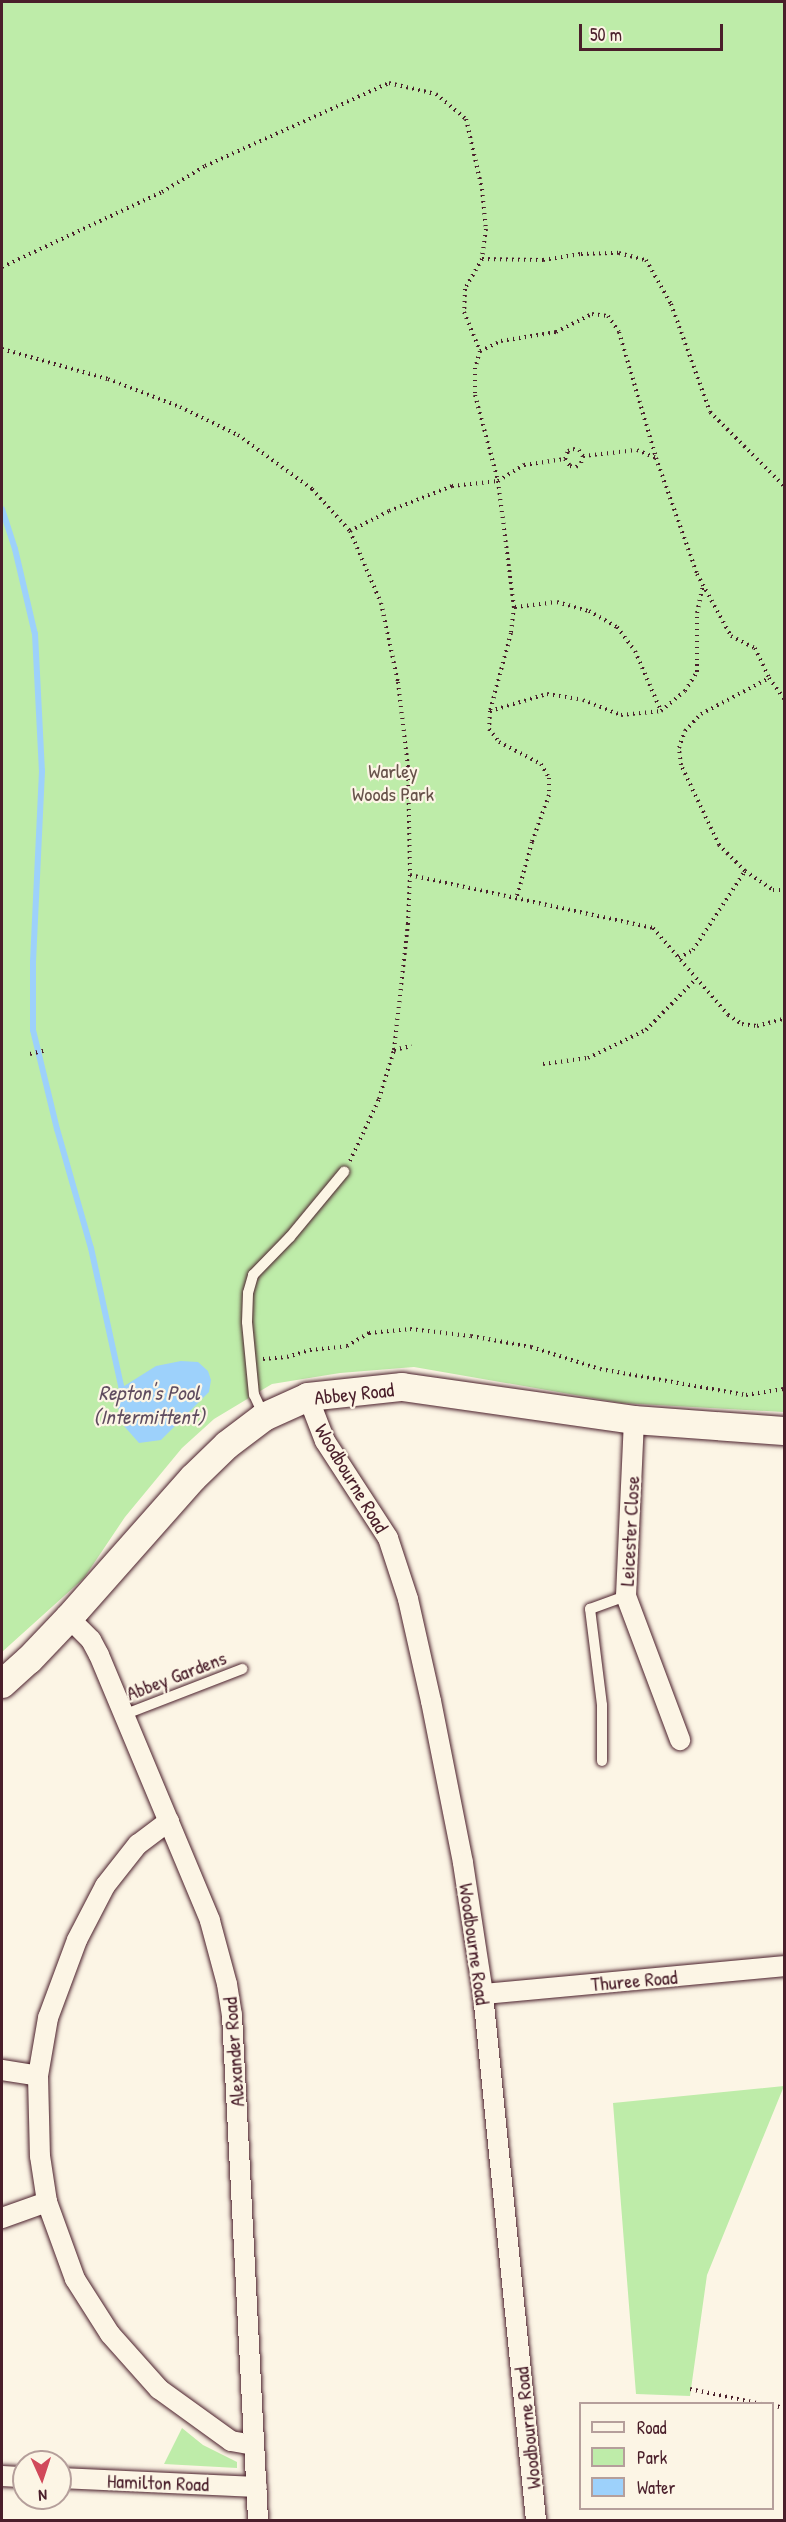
<!DOCTYPE html>
<html>
<head>
<meta charset="utf-8">
<style>
  body { margin:0 }
  #map { position:relative; width:786px; height:2522px; overflow:hidden; background:#fcf5e5; font-family:"Patrick Hand",sans-serif }
  div>[style] { position:absolute }
  [style*='--x'] { left:calc(var(--x)*1px); top:calc(var(--y)*1px); width:calc(var(--w)*1px); rotate:calc(var(--a)*1deg) }
  .green>* { inset:0; background:#beeca9 }
  .water>* { inset:0; background:#9dd1fb }
  .stream>* { height:6px; margin:-3px; padding:0 3px; transform-origin:3px; border-radius:3px; background:#9dd1fb }
  .path>* { height:4px; margin-top:-2px; transform-origin:0; background:repeating-linear-gradient(90deg,#4a1f2b 0 1.5px,transparent 0 6px) }
  .roads { filter:drop-shadow(0 0 2px #4a1f2b) drop-shadow(0 0 2px #4a1f2b) }
  .lane>* { height:10px; margin:-5px; padding:0 5px; transform-origin:5px; border-radius:5px; background:#fcf5e5 }
  .street>* { height:20px; margin:-10px; padding:0 10px; transform-origin:10px; border-radius:10px; background:#fcf5e5 }
  .secondary>* { height:28px; margin:-14px; padding:0 14px; transform-origin:14px; border-radius:14px; background:#fcf5e5 }
  span { translate:-50% -50%; white-space:nowrap; text-align:center; line-height:1.15; -webkit-text-stroke:4.5px #fcf5e5; paint-order:stroke }
  .park-label { font-size:20px; color:#67524a }
  .street-label { font-size:20px; color:#4a1f2b }
  .water-label { font-size:21px; color:#5f4c5f; font-style:italic }
  .frame { position:absolute; inset:0; border:3px solid #4a1f2b; pointer-events:none }
  .legend { position:absolute; left:579px; top:2402px; width:195px; height:108px; box-sizing:border-box; background:#fcf5e5; border:2px solid #b59f9b; margin:0; padding:8px 10px; list-style:none; font-size:18px; color:#4a1f2b }
  .legend li { display:flex; align-items:center; gap:12px; height:30px }
  .legend b { width:30px; border:2px solid #b59f9b }
  .north { position:absolute; left:12px; top:2450px; width:60px; height:60px; box-sizing:border-box; background:#fcf5e5; border:2px solid #b59f9b; border-radius:50%; rotate:177deg; font-size:16px; font-weight:700; line-height:24px; text-align:center; color:#4a1f2b }
  .north::after { content:''; display:block; margin:auto; width:21px; height:27px; background:#d1495b; clip-path:polygon(50% 0,100% 100%,50% 72%,0 100%) }
  .scale { position:absolute; left:579px; top:24px; width:144px; height:27px; box-sizing:border-box; border:3px solid #4a1f2b; border-top:0; padding-left:8px; font-size:18px; line-height:21px; white-space:nowrap; color:#4a1f2b; -webkit-text-stroke:4px #fcf5e5; paint-order:stroke }
</style>
</head>
<body>
<div id="map">
  <div class="green">
    <div style="clip-path:polygon(2px 2px,784px 2px,784px 1412px,621px 1403px,414px 1367px,340px 1373px,272px 1384px,214px 1419px,182px 1448px,125px 1517px,84px 1578px,2px 1652px)"></div>
    <div style="clip-path:polygon(784px 2086px,707px 2275px,690px 2396px,636px 2394px,613px 2103px)"></div>
    <div style="clip-path:polygon(182px 2428px,203px 2445px,237px 2462px,237px 2468px,164px 2464px)"></div>
  </div>
  <div class="water">
    <div style="clip-path:polygon(181px 1361px,198px 1362px,208px 1371px,211px 1380px,209px 1392px,161px 1440px,139px 1443px,124px 1426px,120px 1414px,116px 1401px,121px 1388px,156px 1366px)"></div>
  </div>
  <div class="stream">
    <div style="--x:2;--y:509;--w:42;--a:72"></div>
    <div style="--x:15;--y:549;--w:87;--a:76.8"></div>
    <div style="--x:35;--y:634;--w:137;--a:87.1"></div>
    <div style="--x:42;--y:771;--w:190;--a:92.7"></div>
    <div style="--x:33;--y:961;--w:69;--a:90"></div>
    <div style="--x:33;--y:1030;--w:102;--a:76.4"></div>
    <div style="--x:57;--y:1129;--w:124;--a:74.1"></div>
    <div style="--x:91;--y:1248;--w:150;--a:77.7"></div>
  </div>
  <div class="path">
    <div style="--x:482;--y:259;--w:61;--a:0.9"></div>
    <div style="--x:543;--y:260;--w:38;--a:-9"></div>
    <div style="--x:581;--y:254;--w:38;--a:-2"></div>
    <div style="--x:619;--y:253;--w:28;--a:15"></div>
    <div style="--x:646;--y:260;--w:51;--a:60.4"></div>
    <div style="--x:671;--y:304;--w:115;--a:70.1"></div>
    <div style="--x:710;--y:412;--w:105;--a:45"></div>
    <div style="--x:2;--y:267;--w:177;--a:-25.1"></div>
    <div style="--x:162;--y:192;--w:50;--a:-31.2"></div>
    <div style="--x:205;--y:166;--w:202;--a:-24.3"></div>
    <div style="--x:389;--y:83;--w:48;--a:13.2"></div>
    <div style="--x:436;--y:94;--w:39;--a:40"></div>
    <div style="--x:466;--y:119;--w:72;--a:77.1"></div>
    <div style="--x:482;--y:189;--w:40;--a:84.3"></div>
    <div style="--x:486;--y:229;--w:30;--a:98"></div>
    <div style="--x:482;--y:259;--w:34;--a:120"></div>
    <div style="--x:465;--y:289;--w:23;--a:92"></div>
    <div style="--x:464;--y:312;--w:42;--a:67.7"></div>
    <div style="--x:480;--y:351;--w:18;--a:106"></div>
    <div style="--x:475;--y:368;--w:27;--a:90"></div>
    <div style="--x:475;--y:395;--w:89;--a:75"></div>
    <div style="--x:498;--y:481;--w:127;--a:82.8"></div>
    <div style="--x:514;--y:607;--w:26;--a:97"></div>
    <div style="--x:511;--y:633;--w:81;--a:105.1"></div>
    <div style="--x:490;--y:711;--w:18;--a:93"></div>
    <div style="--x:489;--y:729;--w:16;--a:52"></div>
    <div style="--x:499;--y:742;--w:47;--a:27.6"></div>
    <div style="--x:541;--y:764;--w:16;--a:60"></div>
    <div style="--x:549;--y:778;--w:17;--a:90"></div>
    <div style="--x:549;--y:795;--w:50;--a:109.9"></div>
    <div style="--x:532;--y:842;--w:56;--a:105.5"></div>
    <div style="--x:2;--y:349;--w:110;--a:15.8"></div>
    <div style="--x:108;--y:379;--w:77;--a:21.3"></div>
    <div style="--x:180;--y:407;--w:64;--a:25.8"></div>
    <div style="--x:238;--y:435;--w:92;--a:36.1"></div>
    <div style="--x:312;--y:489;--w:57;--a:47.9"></div>
    <div style="--x:350;--y:531;--w:78;--a:66.7"></div>
    <div style="--x:381;--y:603;--w:81;--a:77.9"></div>
    <div style="--x:398;--y:682;--w:86;--a:83.3"></div>
    <div style="--x:408;--y:767;--w:108;--a:88.9"></div>
    <div style="--x:480;--y:351;--w:23;--a:-25"></div>
    <div style="--x:501;--y:341;--w:56;--a:-9.3"></div>
    <div style="--x:556;--y:332;--w:40;--a:-26.6"></div>
    <div style="--x:592;--y:314;--w:16;--a:7"></div>
    <div style="--x:608;--y:316;--w:19;--a:55"></div>
    <div style="--x:619;--y:332;--w:131;--a:73.6"></div>
    <div style="--x:583;--y:456;--w:54;--a:-6.3"></div>
    <div style="--x:637;--y:450;--w:21;--a:23"></div>
    <div style="--x:656;--y:458;--w:123;--a:70.5"></div>
    <div style="--x:697;--y:574;--w:71;--a:61.3"></div>
    <div style="--x:731;--y:636;--w:27;--a:27"></div>
    <div style="--x:755;--y:648;--w:33;--a:65"></div>
    <div style="--x:769;--y:678;--w:26;--a:54"></div>
    <div style="--x:565;--y:459;--w:9;--a:54"></div>
    <div style="--x:570;--y:466;--w:6;--a:9"></div>
    <div style="--x:576;--y:467;--w:6;--a:-39"></div>
    <div style="--x:581;--y:463;--w:7;--a:-74"></div>
    <div style="--x:565;--y:459;--w:9;--a:-69"></div>
    <div style="--x:568;--y:451;--w:5;--a:-22"></div>
    <div style="--x:573;--y:449;--w:6;--a:9"></div>
    <div style="--x:579;--y:450;--w:7;--a:56"></div>
    <div style="--x:350;--y:531;--w:44;--a:-27.1"></div>
    <div style="--x:389;--y:511;--w:68;--a:-21.6"></div>
    <div style="--x:452;--y:486;--w:46;--a:-6.2"></div>
    <div style="--x:498;--y:481;--w:31;--a:-32"></div>
    <div style="--x:524;--y:465;--w:41;--a:-8.3"></div>
    <div style="--x:515;--y:607;--w:42;--a:-6.8"></div>
    <div style="--x:557;--y:602;--w:33;--a:16"></div>
    <div style="--x:589;--y:611;--w:32;--a:30"></div>
    <div style="--x:617;--y:627;--w:30;--a:53"></div>
    <div style="--x:635;--y:651;--w:65;--a:66.6"></div>
    <div style="--x:490;--y:711;--w:59;--a:-16.6"></div>
    <div style="--x:547;--y:694;--w:36;--a:9"></div>
    <div style="--x:583;--y:700;--w:41;--a:21.5"></div>
    <div style="--x:621;--y:715;--w:40;--a:-5.7"></div>
    <div style="--x:661;--y:711;--w:31;--a:-40"></div>
    <div style="--x:685;--y:691;--w:22;--a:-58"></div>
    <div style="--x:697;--y:672;--w:59;--a:-90"></div>
    <div style="--x:697;--y:613;--w:29;--a:-78"></div>
    <div style="--x:745;--y:871;--w:37;--a:-135"></div>
    <div style="--x:719;--y:845;--w:89;--a:-115.4"></div>
    <div style="--x:681;--y:765;--w:17;--a:-97"></div>
    <div style="--x:679;--y:748;--w:18;--a:-71"></div>
    <div style="--x:685;--y:731;--w:23;--a:-47"></div>
    <div style="--x:701;--y:714;--w:77;--a:-27.9"></div>
    <div style="--x:679;--y:958;--w:16;--a:-30"></div>
    <div style="--x:693;--y:950;--w:95;--a:-56.6"></div>
    <div style="--x:745;--y:871;--w:34;--a:34"></div>
    <div style="--x:773;--y:890;--w:11;--a:0"></div>
    <div style="--x:394;--y:1050;--w:18;--a:-13"></div>
    <div style="--x:30;--y:1054;--w:17;--a:-13"></div>
    <div style="--x:543;--y:1064;--w:45;--a:-7.6"></div>
    <div style="--x:588;--y:1058;--w:64;--a:-25.8"></div>
    <div style="--x:646;--y:1030;--w:71;--a:-45.6"></div>
    <div style="--x:350;--y:1161;--w:68;--a:-64.9"></div>
    <div style="--x:379;--y:1099;--w:51;--a:-73"></div>
    <div style="--x:394;--y:1050;--w:127;--a:-83.7"></div>
    <div style="--x:408;--y:924;--w:49;--a:-87.7"></div>
    <div style="--x:410;--y:875;--w:249;--a:12.3"></div>
    <div style="--x:653;--y:928;--w:115;--a:49.2"></div>
    <div style="--x:728;--y:1015;--w:17;--a:33"></div>
    <div style="--x:742;--y:1024;--w:15;--a:8"></div>
    <div style="--x:757;--y:1026;--w:28;--a:-15"></div>
    <div style="--x:263;--y:1359;--w:24;--a:-5"></div>
    <div style="--x:287;--y:1357;--w:24;--a:-17"></div>
    <div style="--x:310;--y:1350;--w:37;--a:-6"></div>
    <div style="--x:347;--y:1346;--w:26;--a:-31"></div>
    <div style="--x:369;--y:1333;--w:41;--a:-5.6"></div>
    <div style="--x:410;--y:1329;--w:61;--a:6.5"></div>
    <div style="--x:471;--y:1336;--w:61;--a:10.4"></div>
    <div style="--x:531;--y:1347;--w:72;--a:17.7"></div>
    <div style="--x:600;--y:1369;--w:148;--a:10.1"></div>
    <div style="--x:746;--y:1395;--w:38;--a:-9"></div>
    <div style="--x:690;--y:2389;--w:74;--a:11.8"></div>
    <div style="--x:772;--y:2405;--w:12;--a:14"></div>
  </div>
  <div class="roads">
    <div class="lane">
      <div style="--x:264;--y:1416;--w:23;--a:-115"></div>
      <div style="--x:254;--y:1395;--w:73;--a:-95.5"></div>
      <div style="--x:247;--y:1322;--w:29;--a:-88"></div>
      <div style="--x:248;--y:1293;--w:19;--a:-74"></div>
      <div style="--x:253;--y:1275;--w:53;--a:-45.8"></div>
      <div style="--x:290;--y:1237;--w:85;--a:-50.3"></div>
      <div style="--x:123;--y:1715;--w:128;--a:-21.1"></div>
      <div style="--x:602;--y:1761;--w:56;--a:-90"></div>
      <div style="--x:602;--y:1705;--w:97;--a:-97.1"></div>
      <div style="--x:590;--y:1609;--w:38;--a:-20"></div>
    </div>
    <div class="street">
      <div style="--x:308;--y:1397;--w:47;--a:68.9"></div>
      <div style="--x:325;--y:1441;--w:116;--a:57"></div>
      <div style="--x:388;--y:1538;--w:64;--a:71.8"></div>
      <div style="--x:408;--y:1599;--w:105;--a:77.3"></div>
      <div style="--x:431;--y:1701;--w:165;--a:78.8"></div>
      <div style="--x:463;--y:1863;--w:133;--a:81.3"></div>
      <div style="--x:483;--y:1994;--w:529;--a:84.25"></div>
      <div style="--x:634;--y:1420;--w:176;--a:92.6"></div>
      <div style="--x:626;--y:1596;--w:154;--a:69.4"></div>
      <div style="--x:69;--y:1618;--w:31;--a:45"></div>
      <div style="--x:91;--y:1640;--w:17;--a:62"></div>
      <div style="--x:99;--y:1655;--w:288;--a:67.3"></div>
      <div style="--x:210;--y:1921;--w:65;--a:74.9"></div>
      <div style="--x:227;--y:1984;--w:31;--a:81"></div>
      <div style="--x:232;--y:2015;--w:506;--a:87.05"></div>
      <div style="--x:169;--y:1821;--w:39;--a:143"></div>
      <div style="--x:138;--y:1844;--w:53;--a:128.2"></div>
      <div style="--x:105;--y:1886;--w:61;--a:117.4"></div>
      <div style="--x:77;--y:1940;--w:83;--a:110.4"></div>
      <div style="--x:48;--y:2018;--w:59;--a:99.8"></div>
      <div style="--x:38;--y:2076;--w:80;--a:88.6"></div>
      <div style="--x:40;--y:2156;--w:47;--a:81.3"></div>
      <div style="--x:47;--y:2202;--w:82;--a:70"></div>
      <div style="--x:75;--y:2279;--w:65;--a:57.5"></div>
      <div style="--x:110;--y:2334;--w:74;--a:48.3"></div>
      <div style="--x:159;--y:2389;--w:89;--a:35.8"></div>
      <div style="--x:231;--y:2441;--w:23;--a:10"></div>
      <div style="--x:483;--y:1994;--w:302;--a:-5.3"></div>
      <div style="--x:2;--y:2070;--w:36;--a:9"></div>
      <div style="--x:2;--y:2218;--w:48;--a:-19.6"></div>
      <div style="--x:2;--y:2476;--w:22;--a:3"></div>
      <div style="--x:60;--y:2478;--w:197;--a:2.6"></div>
    </div>
    <div class="secondary">
      <div style="--x:2;--y:1684;--w:36;--a:-42"></div>
      <div style="--x:29;--y:1660;--w:58;--a:-46.4"></div>
      <div style="--x:69;--y:1618;--w:187;--a:-48.5"></div>
      <div style="--x:193;--y:1478;--w:47;--a:-44.1"></div>
      <div style="--x:227;--y:1445;--w:46;--a:-37.1"></div>
      <div style="--x:264;--y:1417;--w:48;--a:-24.4"></div>
      <div style="--x:308;--y:1397;--w:95;--a:-6.1"></div>
      <div style="--x:402;--y:1387;--w:234;--a:8.1"></div>
      <div style="--x:634;--y:1420;--w:150;--a:4.2"></div>
    </div>
  </div>
  <div class="park-label">
    <span style="left:393px;top:782px">Warley<br>Woods Park</span>
  </div>
  <div class="street-label">
    <span style="left:354px;top:1393px;rotate:-6deg">Abbey Road</span>
    <span style="left:352px;top:1478px;rotate:59deg">Woodbourne Road</span>
    <span style="left:629px;top:1531px;rotate:-87deg">Leicester Close</span>
    <span style="left:176px;top:1675px;rotate:-21deg">Abbey Gardens</span>
    <span style="left:475px;top:1944px;rotate:82deg">Woodbourne Road</span>
    <span style="left:634px;top:1980px;rotate:-5deg">Thuree Road</span>
    <span style="left:233px;top:2052px;rotate:-94deg">Alexander Road</span>
    <span style="left:527px;top:2428px;rotate:-96deg">Woodbourne Road</span>
    <span style="left:158px;top:2482px;rotate:2deg">Hamilton Road</span>
  </div>
  <div class="water-label">
    <span style="left:149px;top:1405px">Repton's Pool<br>(Intermittent)</span>
  </div>
  <div class="frame"></div>
  <ul class="legend">
  <li><b style="height:8px;background:#fcf5e5"></b>Road</li>
  <li><b style="height:16px;background:#beeca9"></b>Park</li>
  <li><b style="height:16px;background:#9dd1fb"></b>Water</li>
  </ul>
  <div class="north">N</div>
  <div class="scale">50 m</div>
</div>
</body>
</html>
